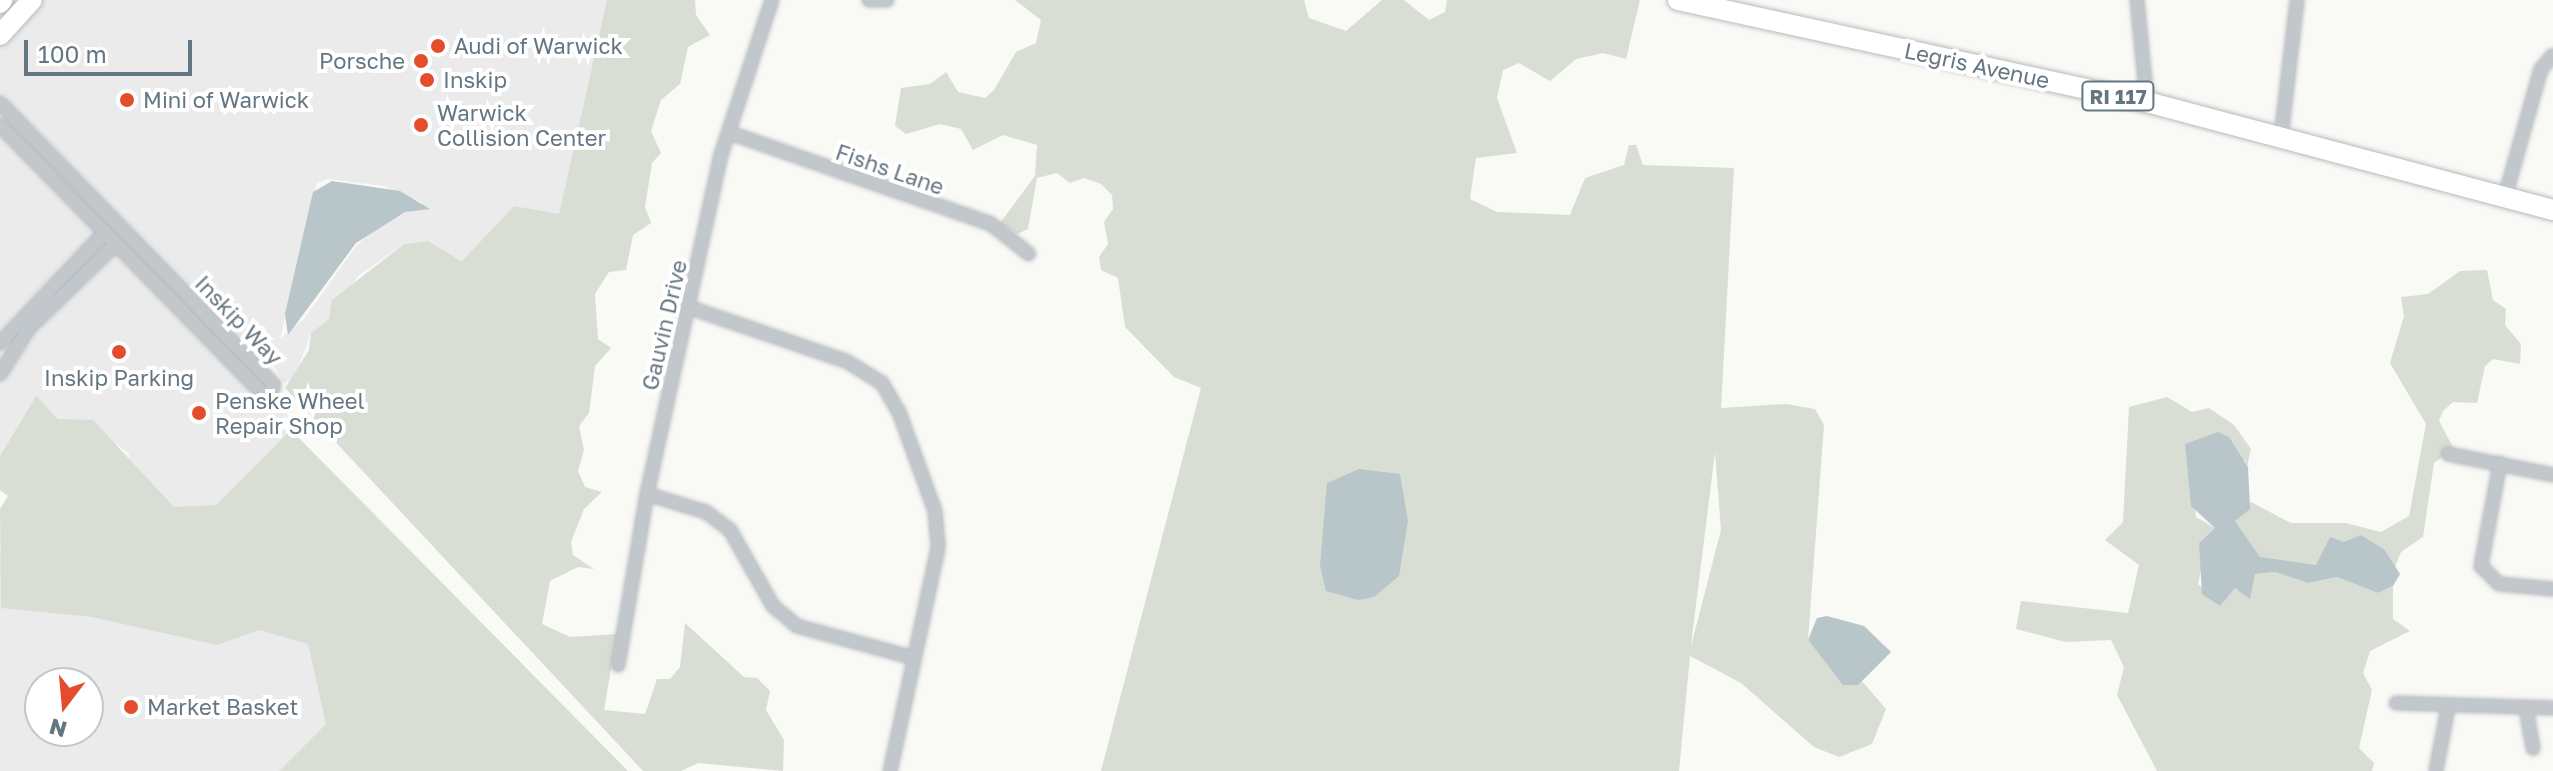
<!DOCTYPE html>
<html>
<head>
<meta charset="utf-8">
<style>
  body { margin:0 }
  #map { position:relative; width:2553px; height:771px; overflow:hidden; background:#f9f9f6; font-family:"Golos Text",sans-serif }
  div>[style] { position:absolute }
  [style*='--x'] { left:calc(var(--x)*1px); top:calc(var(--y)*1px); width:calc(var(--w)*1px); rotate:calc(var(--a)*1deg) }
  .built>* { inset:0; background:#eaebea }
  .green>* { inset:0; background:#d9ded5 }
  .water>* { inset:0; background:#b8c5c9 }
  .roads { filter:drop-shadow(0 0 2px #b6bbbf) drop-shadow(0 0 2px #b6bbbf) }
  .street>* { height:12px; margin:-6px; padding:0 6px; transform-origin:6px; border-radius:6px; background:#c2c7cb }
  .primary>* { height:20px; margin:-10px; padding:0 10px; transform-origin:10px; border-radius:10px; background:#fff }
  .dots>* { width:22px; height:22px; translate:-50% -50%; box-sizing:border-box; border:4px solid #fff; border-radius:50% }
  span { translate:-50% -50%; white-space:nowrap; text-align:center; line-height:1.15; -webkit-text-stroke:8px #fff; paint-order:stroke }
  .shield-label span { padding:2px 6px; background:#fff; border:2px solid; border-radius:6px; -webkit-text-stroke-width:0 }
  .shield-label { font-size:20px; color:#647682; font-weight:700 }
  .poi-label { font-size:22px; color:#647682 }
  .left { translate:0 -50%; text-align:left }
  .right { translate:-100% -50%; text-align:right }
  .street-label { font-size:22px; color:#647682 }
  .north { position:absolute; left:24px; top:667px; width:80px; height:80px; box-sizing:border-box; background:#fff; border:2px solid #c1c8cd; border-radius:50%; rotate:196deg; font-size:22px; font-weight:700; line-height:32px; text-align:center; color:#647682 }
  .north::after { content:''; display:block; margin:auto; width:28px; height:36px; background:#e44d2b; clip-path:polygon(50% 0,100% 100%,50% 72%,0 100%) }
  .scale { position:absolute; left:24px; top:40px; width:168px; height:36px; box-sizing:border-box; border:4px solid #647682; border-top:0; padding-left:10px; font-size:24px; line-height:28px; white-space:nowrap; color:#647682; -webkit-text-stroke:6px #fff; paint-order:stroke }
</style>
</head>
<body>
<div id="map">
  <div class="built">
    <div style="clip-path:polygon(evenodd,0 0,607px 0,559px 215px,514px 206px,463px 261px,428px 241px,404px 244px,359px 275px,329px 319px,311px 333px,295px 376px,284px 383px,262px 345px,241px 366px,276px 395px,291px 421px,290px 433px,204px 519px,155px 504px,130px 471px,129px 454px,95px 427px,0 475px,0 0,327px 179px,384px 186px,423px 203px,380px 224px,356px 246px,304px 319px,280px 339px,317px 183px,327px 179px)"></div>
    <div style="clip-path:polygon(evenodd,0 551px,319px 607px,393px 771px,0 771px,0 551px,40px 683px,88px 683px,88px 731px,40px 731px,40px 683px)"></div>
  </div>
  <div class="green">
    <div style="clip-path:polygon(607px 0,695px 0,696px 15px,710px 35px,688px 47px,680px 84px,661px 100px,651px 131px,661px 153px,652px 163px,645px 207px,651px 223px,633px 235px,626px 270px,609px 272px,595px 294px,598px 339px,611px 348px,595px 366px,589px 413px,579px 426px,584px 450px,578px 471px,585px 487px,602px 492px,584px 509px,571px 542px,573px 555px,594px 569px,578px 567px,550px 581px,542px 624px,570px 637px,617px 634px,604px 710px,645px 714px,657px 679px,670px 679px,680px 667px,685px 623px,744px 677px,757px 678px,770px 691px,766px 710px,784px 740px,783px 771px,698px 763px,681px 771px,643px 771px,285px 388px,309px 350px,311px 333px,329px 319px,332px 300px,404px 244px,428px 241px,462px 261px,514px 206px,559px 214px)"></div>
    <div style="clip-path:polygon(evenodd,1015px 0,1304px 0,1309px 18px,1346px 31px,1382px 0,1404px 0,1429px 20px,1445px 12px,1447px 0,1640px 0,1626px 59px,1603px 53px,1576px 59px,1550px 81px,1519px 63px,1503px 70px,1497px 98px,1517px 153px,1476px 158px,1470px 199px,1497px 212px,1570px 215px,1585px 178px,1624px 165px,1629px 145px,1636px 145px,1643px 165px,1734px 168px,1721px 408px,1786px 404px,1815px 409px,1824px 425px,1808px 640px,1837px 677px,1862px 681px,1886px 709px,1872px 744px,1839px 757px,1814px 747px,1741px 683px,1690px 656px,1679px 771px,1101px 771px,1201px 388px,1174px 377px,1125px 327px,1118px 278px,1101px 270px,1099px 257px,1108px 244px,1104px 222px,1113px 209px,1112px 195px,1101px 184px,1084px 178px,1070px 183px,1057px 173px,1037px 178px,1028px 229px,1017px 234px,1000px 223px,1035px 176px,1037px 145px,1003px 135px,973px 150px,961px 129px,940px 124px,906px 134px,895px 126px,901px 88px,930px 84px,946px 72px,958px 92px,985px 98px,994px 90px,1016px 52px,1036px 43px,1041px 20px,1015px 0,1715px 452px,1721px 530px,1691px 646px,1691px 645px,1715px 452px)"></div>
    <div style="clip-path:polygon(2487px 270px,2493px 300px,2506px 309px,2505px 325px,2521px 344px,2520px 364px,2493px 359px,2485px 366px,2477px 403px,2453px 402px,2443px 411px,2439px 421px,2454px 449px,2434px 463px,2423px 537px,2401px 552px,2395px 567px,2384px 549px,2361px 535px,2316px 565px,2260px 558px,2235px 521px,2251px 502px,2291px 523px,2346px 523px,2381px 532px,2409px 516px,2426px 424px,2390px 363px,2404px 316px,2401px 297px,2428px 294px,2460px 271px)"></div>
    <div style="clip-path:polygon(36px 396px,58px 419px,93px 420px,174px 507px,216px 505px,291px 430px,628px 771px,279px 771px,326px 724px,308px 644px,259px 630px,217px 645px,92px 617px,1px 608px,0 509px,8px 496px,0 490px,0 456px)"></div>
    <div style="clip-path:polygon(2167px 397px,2192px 412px,2209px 408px,2234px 425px,2251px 449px,2247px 467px,2245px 460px,2191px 460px,2196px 517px,2215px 528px,2199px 543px,2204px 559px,2198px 584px,2220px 606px,2226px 594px,2255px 574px,2275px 572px,2308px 583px,2337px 577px,2378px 593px,2393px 586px,2393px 619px,2410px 631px,2370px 651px,2363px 673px,2372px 690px,2359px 748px,2374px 763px,2372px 771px,2157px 771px,2117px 695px,2124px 667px,2111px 640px,2066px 642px,2016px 629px,2021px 601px,2128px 613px,2139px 565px,2105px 540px,2123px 522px,2129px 407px)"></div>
  </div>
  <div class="water">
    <div style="clip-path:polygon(332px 181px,400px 191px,430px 209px,405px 212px,356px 243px,288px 335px,285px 314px,313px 192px)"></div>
    <div style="clip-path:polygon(2218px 432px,2229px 437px,2248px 467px,2250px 509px,2235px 521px,2260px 557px,2316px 565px,2330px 537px,2344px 542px,2361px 535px,2384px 549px,2400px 574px,2393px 586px,2378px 593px,2337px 577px,2308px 583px,2275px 572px,2255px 574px,2250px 599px,2235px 588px,2220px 606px,2202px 594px,2199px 543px,2215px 528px,2191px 506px,2185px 444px)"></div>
    <div style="clip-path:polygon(1359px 469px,1400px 474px,1408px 521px,1399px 576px,1374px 597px,1358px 600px,1326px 591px,1320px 566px,1327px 483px)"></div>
    <div style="clip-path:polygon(1827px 616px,1864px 626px,1891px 652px,1858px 685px,1843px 685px,1808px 640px,1817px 618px)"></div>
  </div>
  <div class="roads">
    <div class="street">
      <div style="--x:869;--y:0;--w:18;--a:0"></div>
      <div style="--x:2137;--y:0;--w:102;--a:84.4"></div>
      <div style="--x:0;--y:103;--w:393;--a:45.8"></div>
      <div style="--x:274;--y:385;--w:10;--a:107"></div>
      <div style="--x:271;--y:395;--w:9;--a:-167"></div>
      <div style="--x:262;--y:393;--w:375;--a:-134.4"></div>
      <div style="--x:730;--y:133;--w:276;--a:19.2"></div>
      <div style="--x:991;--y:224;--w:48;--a:38.3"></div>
      <div style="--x:2281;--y:137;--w:138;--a:-83.3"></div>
      <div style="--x:2505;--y:197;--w:133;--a:-74.3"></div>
      <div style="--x:2541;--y:69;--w:18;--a:-49"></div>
      <div style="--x:688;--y:307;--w:167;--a:18.9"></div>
      <div style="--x:846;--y:361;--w:42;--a:31.4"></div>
      <div style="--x:882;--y:383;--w:34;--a:60"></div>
      <div style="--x:899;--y:412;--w:105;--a:70"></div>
      <div style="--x:935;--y:511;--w:37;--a:85"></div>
      <div style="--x:938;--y:548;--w:228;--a:102.1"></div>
      <div style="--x:0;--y:343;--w:153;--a:-46.6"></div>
      <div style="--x:0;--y:374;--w:54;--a:-57.8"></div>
      <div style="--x:29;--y:328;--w:121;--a:-44"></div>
      <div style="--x:2448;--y:454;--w:107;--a:11.3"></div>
      <div style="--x:2500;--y:463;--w:105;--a:100.5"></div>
      <div style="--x:2481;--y:566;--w:25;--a:45"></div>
      <div style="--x:2499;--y:584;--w:54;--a:5.3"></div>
      <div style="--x:647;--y:494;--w:62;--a:17"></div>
      <div style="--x:706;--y:512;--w:30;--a:37"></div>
      <div style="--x:730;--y:530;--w:87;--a:60.5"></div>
      <div style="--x:773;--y:606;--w:31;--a:40"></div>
      <div style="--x:797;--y:626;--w:121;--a:15.3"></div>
      <div style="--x:618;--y:665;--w:173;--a:-80.4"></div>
      <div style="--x:647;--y:494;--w:344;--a:-77.7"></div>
      <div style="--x:720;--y:158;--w:166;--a:-71.8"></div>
      <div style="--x:2396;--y:703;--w:157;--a:1.8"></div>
      <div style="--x:2526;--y:708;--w:41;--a:80.1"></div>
      <div style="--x:2436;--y:771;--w:65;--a:-79.4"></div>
    </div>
    <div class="primary">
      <div style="--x:1678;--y:0;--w:480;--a:12.3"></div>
      <div style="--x:2147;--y:102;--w:420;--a:14.9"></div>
      <div style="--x:0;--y:3;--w:4;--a:-56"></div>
      <div style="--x:0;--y:35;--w:47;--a:-47.6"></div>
    </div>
  </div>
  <div class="dots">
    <div style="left:438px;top:46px;background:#e44d2b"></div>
    <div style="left:421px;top:61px;background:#e44d2b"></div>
    <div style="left:427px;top:80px;background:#e44d2b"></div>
    <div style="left:127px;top:100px;background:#e44d2b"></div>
    <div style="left:421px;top:125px;background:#e44d2b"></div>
    <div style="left:119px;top:352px;background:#e44d2b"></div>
    <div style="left:199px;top:413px;background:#e44d2b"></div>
    <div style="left:131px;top:707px;background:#e44d2b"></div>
  </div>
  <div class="shield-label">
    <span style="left:2118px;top:96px">RI 117</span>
  </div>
  <div class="poi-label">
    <span class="left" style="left:454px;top:46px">Audi of Warwick</span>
    <span class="right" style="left:405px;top:61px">Porsche</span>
    <span class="left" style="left:443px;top:80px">Inskip</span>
    <span class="left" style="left:143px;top:100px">Mini of Warwick</span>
    <span class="left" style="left:437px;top:125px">Warwick<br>Collision Center</span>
    <span style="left:119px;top:378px">Inskip Parking</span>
    <span class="left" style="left:215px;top:413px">Penske Wheel<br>Repair Shop</span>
    <span class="left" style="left:147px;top:707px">Market Basket</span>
  </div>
  <div class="street-label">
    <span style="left:1977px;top:65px;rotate:12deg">Legris Avenue</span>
    <span style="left:890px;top:169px;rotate:19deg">Fishs Lane</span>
    <span style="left:239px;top:320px;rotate:46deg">Inskip Way</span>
    <span style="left:664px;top:325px;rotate:-77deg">Gauvin Drive</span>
  </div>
  <div class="north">N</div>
  <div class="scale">100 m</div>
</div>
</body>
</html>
